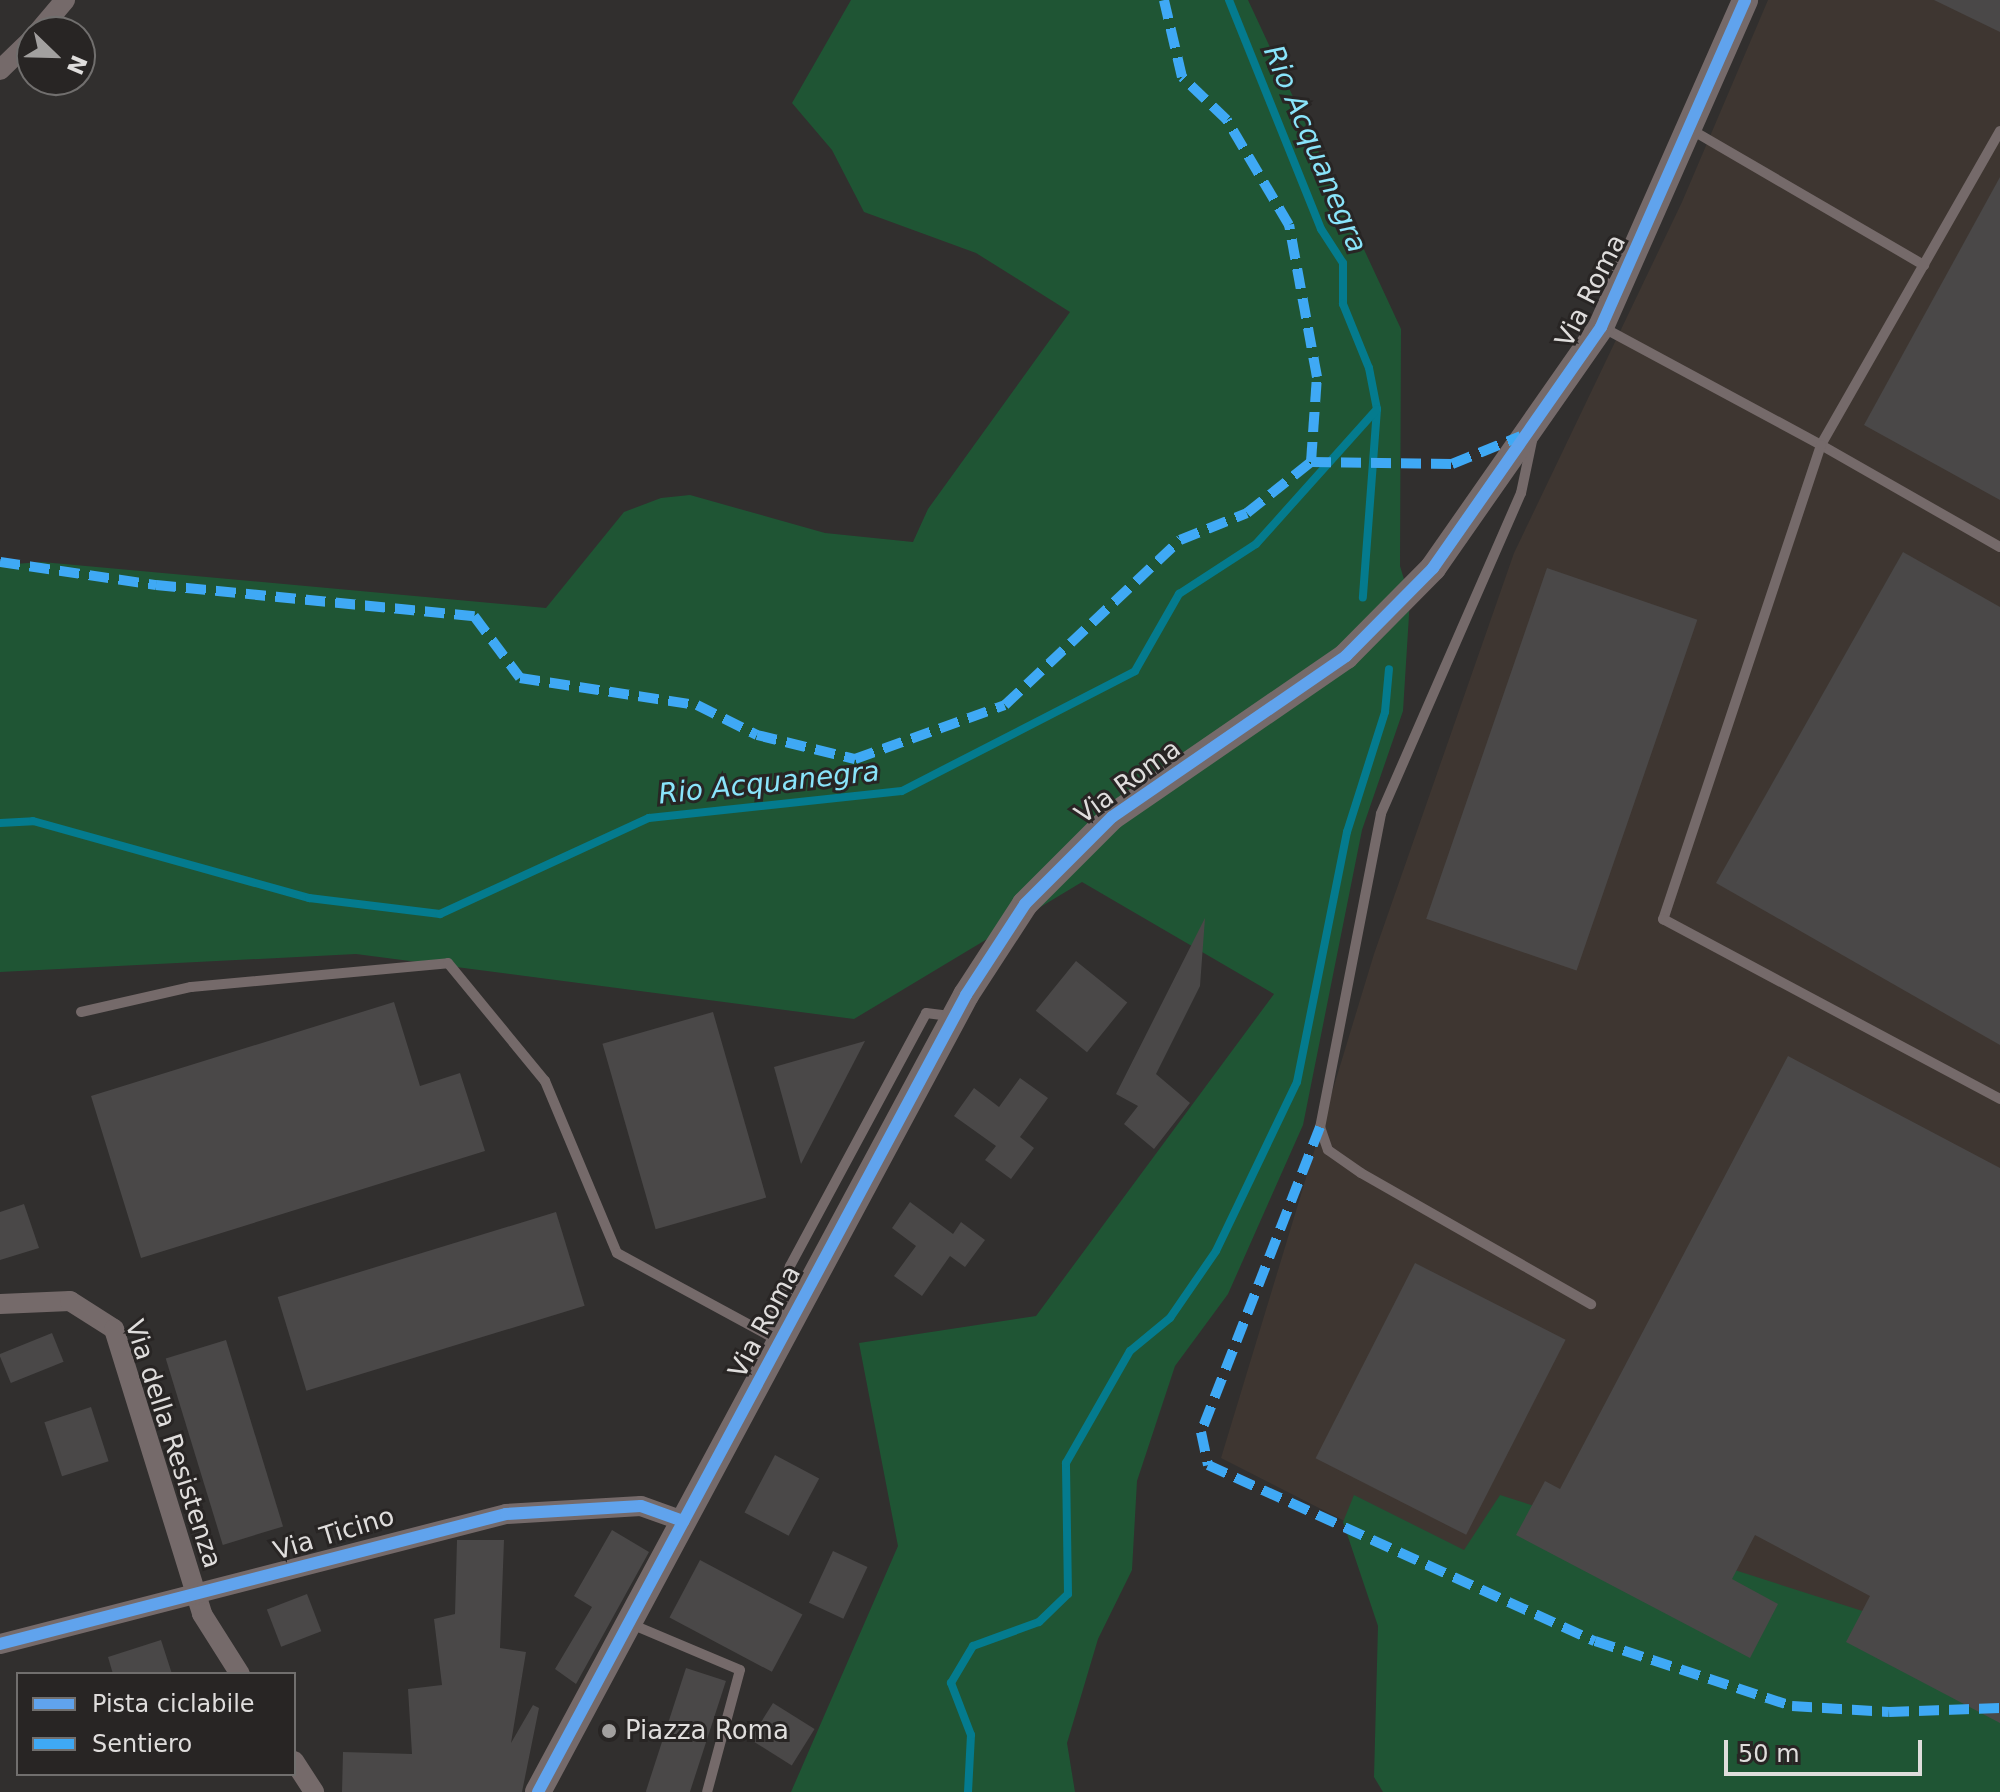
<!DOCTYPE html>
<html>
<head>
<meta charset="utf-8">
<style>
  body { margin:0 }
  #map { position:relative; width:2000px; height:1792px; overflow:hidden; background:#312f2e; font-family:"DejaVu Sans",sans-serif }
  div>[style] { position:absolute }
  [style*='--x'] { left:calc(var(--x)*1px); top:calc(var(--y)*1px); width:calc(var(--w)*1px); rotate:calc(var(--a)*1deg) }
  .built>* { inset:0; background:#3e3631 }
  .green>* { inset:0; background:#1f5534 }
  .stream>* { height:8px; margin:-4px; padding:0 4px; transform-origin:4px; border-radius:4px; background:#047b8e }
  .building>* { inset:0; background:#4a4848; transform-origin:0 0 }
  .service>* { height:10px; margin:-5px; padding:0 5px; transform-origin:5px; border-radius:5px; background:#756a6a }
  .minor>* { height:20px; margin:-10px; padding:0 10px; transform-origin:10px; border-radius:10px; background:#756a6a }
  .tertiary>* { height:26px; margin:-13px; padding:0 13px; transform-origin:13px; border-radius:13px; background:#756a6a }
  .quiet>* { height:10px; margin-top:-5px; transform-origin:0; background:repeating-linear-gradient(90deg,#3fa9f5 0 20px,transparent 0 30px) }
  .cycleway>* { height:12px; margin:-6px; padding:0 6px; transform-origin:6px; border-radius:6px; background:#60a3ed }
  .dots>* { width:22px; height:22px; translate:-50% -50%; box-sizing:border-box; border:4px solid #282524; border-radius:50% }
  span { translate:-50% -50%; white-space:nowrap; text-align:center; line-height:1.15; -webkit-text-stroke:6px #282524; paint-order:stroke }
  .street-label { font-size:26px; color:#dfdddc }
  .poi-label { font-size:26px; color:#dfdddc }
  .left { translate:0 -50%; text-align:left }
  .water-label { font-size:28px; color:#89e4fa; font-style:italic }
  .legend { position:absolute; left:16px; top:1672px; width:280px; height:104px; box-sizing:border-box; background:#282524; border:2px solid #716f6e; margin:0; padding:10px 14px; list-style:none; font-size:24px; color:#dfdddc }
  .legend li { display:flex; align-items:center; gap:16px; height:40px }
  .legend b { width:40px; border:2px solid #716f6e }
  .north { position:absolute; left:16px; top:16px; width:80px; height:80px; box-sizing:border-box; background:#282524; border:2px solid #716f6e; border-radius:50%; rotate:113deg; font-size:22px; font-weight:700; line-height:32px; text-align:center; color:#dfdddc }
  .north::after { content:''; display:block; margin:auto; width:28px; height:36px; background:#a2a09f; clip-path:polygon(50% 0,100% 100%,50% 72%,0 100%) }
  .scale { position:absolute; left:1724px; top:1740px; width:198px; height:36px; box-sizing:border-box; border:4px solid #dfdddc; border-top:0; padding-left:10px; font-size:24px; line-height:28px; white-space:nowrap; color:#dfdddc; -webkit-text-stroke:6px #282524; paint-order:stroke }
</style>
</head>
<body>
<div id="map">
  <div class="built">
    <div style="clip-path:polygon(1768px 0,2000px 0,2000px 1753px,1740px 1723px,1221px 1458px,1374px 954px,1514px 553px,1682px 202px)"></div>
  </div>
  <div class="green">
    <div style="clip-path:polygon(851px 0,1248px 0,1401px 329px,1400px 566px,1410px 599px,1403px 711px,1362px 830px,1303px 1125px,1228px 1294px,1175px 1366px,1137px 1481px,1132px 1570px,1098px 1639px,1067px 1743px,1075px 1792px,791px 1792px,898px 1546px,859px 1343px,1036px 1316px,1274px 994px,1082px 882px,854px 1019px,356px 954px,0 972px,0 565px,42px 562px,546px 608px,624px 512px,661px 498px,690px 495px,825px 533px,913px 542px,928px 509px,1070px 312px,976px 253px,864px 212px,832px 150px,792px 103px)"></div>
    <div style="clip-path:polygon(1354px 1495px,1464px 1550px,1500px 1495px,2000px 1655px,2000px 1792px,1383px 1792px,1374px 1777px,1378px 1626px,1343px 1522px)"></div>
  </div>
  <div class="stream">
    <div style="--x:1229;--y:0;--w:247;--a:68.1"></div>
    <div style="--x:1321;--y:229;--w:40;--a:57.1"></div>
    <div style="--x:1343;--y:263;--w:41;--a:90"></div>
    <div style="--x:1343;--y:304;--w:69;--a:67.9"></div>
    <div style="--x:1369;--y:368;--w:42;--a:79"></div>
    <div style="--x:1377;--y:409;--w:189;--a:94.3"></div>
    <div style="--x:0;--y:823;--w:33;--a:-3"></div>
    <div style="--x:33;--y:821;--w:287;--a:15.6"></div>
    <div style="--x:309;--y:898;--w:132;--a:7"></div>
    <div style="--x:440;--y:914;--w:230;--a:-24.7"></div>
    <div style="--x:649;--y:818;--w:254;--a:-6.1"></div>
    <div style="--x:902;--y:791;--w:262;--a:-27.2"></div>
    <div style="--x:1135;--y:671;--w:89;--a:-60.3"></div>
    <div style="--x:1179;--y:594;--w:92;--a:-33"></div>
    <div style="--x:1256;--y:544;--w:181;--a:-48.1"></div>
    <div style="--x:968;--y:1792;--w:57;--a:-87"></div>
    <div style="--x:971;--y:1735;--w:56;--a:-111"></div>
    <div style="--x:951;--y:1683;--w:43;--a:-59.3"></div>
    <div style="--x:973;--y:1646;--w:70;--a:-20"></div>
    <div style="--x:1039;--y:1622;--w:40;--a:-44"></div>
    <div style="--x:1068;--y:1594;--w:131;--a:-90.9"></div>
    <div style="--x:1066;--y:1463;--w:129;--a:-60.3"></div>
    <div style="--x:1130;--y:1351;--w:52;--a:-39.5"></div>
    <div style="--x:1170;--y:1318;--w:81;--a:-55.5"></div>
    <div style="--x:1216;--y:1251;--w:187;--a:-64.4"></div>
    <div style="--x:1297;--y:1082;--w:255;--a:-78.7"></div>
    <div style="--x:1347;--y:832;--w:126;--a:-72.4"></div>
    <div style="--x:1385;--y:712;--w:43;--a:-84.7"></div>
  </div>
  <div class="building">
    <div style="clip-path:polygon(1934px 0,2000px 0,2000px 32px)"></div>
    <div style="clip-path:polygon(2000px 177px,2000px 500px,1864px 425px)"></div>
    <div style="clip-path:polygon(1903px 552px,2000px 607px,2000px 1045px,1716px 883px)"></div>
    <div style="left:1547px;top:568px;width:159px;height:371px;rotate:19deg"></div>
    <div style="clip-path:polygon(1205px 918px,1200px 986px,1156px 1074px,1190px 1103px,1154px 1149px,1124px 1124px,1138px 1106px,1116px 1094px)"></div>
    <div style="left:1076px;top:961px;width:66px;height:64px;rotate:39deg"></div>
    <div style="clip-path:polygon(394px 1002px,420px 1086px,460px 1073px,485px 1151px,141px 1258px,91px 1096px)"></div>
    <div style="left:713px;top:1012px;width:193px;height:115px;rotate:74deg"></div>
    <div style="clip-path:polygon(865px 1041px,801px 1164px,774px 1067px)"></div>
    <div style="clip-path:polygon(1788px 1056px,2000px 1168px,2000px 1723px,1846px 1642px,1870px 1596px,1755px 1535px,1732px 1579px,1778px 1604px,1750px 1658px,1516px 1535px,1545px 1481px,1560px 1489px)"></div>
    <div style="clip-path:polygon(1020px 1078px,1048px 1098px,1020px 1137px,1034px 1148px,1011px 1179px,985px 1160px,996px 1146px,954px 1116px,974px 1088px,999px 1107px)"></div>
    <div style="clip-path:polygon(910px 1202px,953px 1234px,961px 1222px,985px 1240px,965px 1267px,950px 1256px,922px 1296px,894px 1276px,916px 1246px,892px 1228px)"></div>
    <div style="clip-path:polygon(24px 1204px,39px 1248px,0 1260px,0 1212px)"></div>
    <div style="left:556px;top:1212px;width:98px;height:291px;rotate:73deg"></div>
    <div style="left:1415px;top:1263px;width:169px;height:219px;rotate:27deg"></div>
    <div style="left:52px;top:1333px;width:31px;height:57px;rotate:68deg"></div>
    <div style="left:226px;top:1340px;width:195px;height:63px;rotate:73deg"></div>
    <div style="left:91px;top:1407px;width:57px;height:49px;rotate:72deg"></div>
    <div style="left:775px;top:1455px;width:50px;height:65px;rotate:28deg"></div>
    <div style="clip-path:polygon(612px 1530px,649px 1552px,576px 1684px,555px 1669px,592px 1607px,574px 1596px)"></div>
    <div style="clip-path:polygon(457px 1540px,504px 1540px,500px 1648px,526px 1652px,511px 1743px,533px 1705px,539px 1708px,522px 1792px,342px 1792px,343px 1752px,412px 1754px,408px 1689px,442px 1685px,434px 1619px,455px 1614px)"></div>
    <div style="left:833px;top:1551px;width:38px;height:57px;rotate:25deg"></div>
    <div style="left:700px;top:1560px;width:116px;height:65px;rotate:28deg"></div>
    <div style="left:307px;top:1594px;width:40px;height:43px;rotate:69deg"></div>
    <div style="clip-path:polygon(161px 1640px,172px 1674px,113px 1674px,108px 1657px)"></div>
    <div style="left:686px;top:1668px;width:42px;height:130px;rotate:18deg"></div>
    <div style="left:773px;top:1703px;width:49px;height:43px;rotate:32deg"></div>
  </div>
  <div class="service">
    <div style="--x:1690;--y:129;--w:271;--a:30.2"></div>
    <div style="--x:2000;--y:131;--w:361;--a:119.7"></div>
    <div style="--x:1821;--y:445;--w:206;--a:29.7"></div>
    <div style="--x:1602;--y:327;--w:249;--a:28.3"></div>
    <div style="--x:1821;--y:445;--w:500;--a:108.4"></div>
    <div style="--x:1663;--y:919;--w:382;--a:28.1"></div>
    <div style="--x:1532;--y:441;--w:53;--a:101.9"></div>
    <div style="--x:1521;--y:493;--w:350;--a:113.6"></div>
    <div style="--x:1381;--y:814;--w:319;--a:101"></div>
    <div style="--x:1320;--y:1127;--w:24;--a:71"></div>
    <div style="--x:1328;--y:1150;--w:40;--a:34.9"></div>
    <div style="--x:1361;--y:1173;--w:265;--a:29.7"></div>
    <div style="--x:81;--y:1012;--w:113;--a:-12.8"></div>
    <div style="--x:191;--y:987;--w:258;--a:-5.3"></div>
    <div style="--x:448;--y:963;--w:153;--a:50.6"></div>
    <div style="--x:545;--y:1081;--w:186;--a:67.3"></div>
    <div style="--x:617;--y:1253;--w:182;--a:28.5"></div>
    <div style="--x:778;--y:1338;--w:16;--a:-120"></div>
    <div style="--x:770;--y:1324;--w:61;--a:-71"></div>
    <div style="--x:790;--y:1266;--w:287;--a:-61.7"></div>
    <div style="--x:926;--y:1013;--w:26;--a:7"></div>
    <div style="--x:631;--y:1624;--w:118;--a:22.9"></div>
    <div style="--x:740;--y:1670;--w:126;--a:105.1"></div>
  </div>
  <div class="minor">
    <div style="--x:38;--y:32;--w:42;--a:-49.8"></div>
    <div style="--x:0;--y:70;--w:45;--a:-44.1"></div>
    <div style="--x:0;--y:1304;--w:70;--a:-2.5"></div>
    <div style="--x:70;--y:1301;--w:52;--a:32.5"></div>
    <div style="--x:114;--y:1329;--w:298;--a:72.8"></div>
    <div style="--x:202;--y:1614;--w:71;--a:57.7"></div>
    <div style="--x:0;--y:1644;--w:522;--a:-14.41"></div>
    <div style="--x:506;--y:1514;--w:135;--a:-3.4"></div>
    <div style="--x:641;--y:1506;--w:45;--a:19.7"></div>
    <div style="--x:294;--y:1761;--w:37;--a:57"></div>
  </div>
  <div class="tertiary">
    <div style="--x:538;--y:1792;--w:905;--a:-61.76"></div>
    <div style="--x:966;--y:995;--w:108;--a:-57"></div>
    <div style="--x:1025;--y:904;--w:123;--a:-45"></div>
    <div style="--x:1112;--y:817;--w:284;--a:-34.5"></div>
    <div style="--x:1346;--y:656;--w:124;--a:-45.3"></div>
    <div style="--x:1433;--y:568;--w:294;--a:-55.1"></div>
    <div style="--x:1601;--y:327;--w:357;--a:-66.2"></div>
  </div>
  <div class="quiet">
    <div style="--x:1311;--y:462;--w:141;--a:0.8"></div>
    <div style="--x:1452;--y:464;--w:74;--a:-22.1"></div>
    <div style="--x:0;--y:562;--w:158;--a:8.4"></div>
    <div style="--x:156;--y:585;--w:320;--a:5.6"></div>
    <div style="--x:474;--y:616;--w:77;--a:53.4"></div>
    <div style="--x:520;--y:678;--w:179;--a:8.7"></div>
    <div style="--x:697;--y:705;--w:67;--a:26.6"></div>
    <div style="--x:757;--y:735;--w:101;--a:13.8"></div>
    <div style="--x:855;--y:759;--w:159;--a:-19.8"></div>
    <div style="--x:1005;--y:705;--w:241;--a:-43.3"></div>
    <div style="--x:1180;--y:540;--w:72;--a:-21.9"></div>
    <div style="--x:1247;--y:513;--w:82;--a:-38.6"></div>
    <div style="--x:1311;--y:462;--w:85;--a:-86"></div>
    <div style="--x:1317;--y:377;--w:155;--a:-100.4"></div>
    <div style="--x:1289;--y:225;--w:122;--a:-120.6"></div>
    <div style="--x:1227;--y:120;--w:62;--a:-136.3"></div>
    <div style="--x:1182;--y:77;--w:79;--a:-103.2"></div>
    <div style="--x:1320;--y:1127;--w:327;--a:111.3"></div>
    <div style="--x:1201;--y:1432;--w:34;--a:78"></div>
    <div style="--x:1208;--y:1465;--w:425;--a:24.5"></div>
    <div style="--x:1595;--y:1641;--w:207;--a:18.3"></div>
    <div style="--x:1792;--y:1706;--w:97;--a:3.5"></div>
    <div style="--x:1889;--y:1712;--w:111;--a:-2.1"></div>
  </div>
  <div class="cycleway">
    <div style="--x:0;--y:1644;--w:522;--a:-14.41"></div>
    <div style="--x:506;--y:1514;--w:135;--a:-3.4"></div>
    <div style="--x:641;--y:1506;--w:45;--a:19.7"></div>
    <div style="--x:538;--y:1792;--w:905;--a:-61.76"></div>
    <div style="--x:966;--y:995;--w:108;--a:-57"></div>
    <div style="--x:1025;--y:904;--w:123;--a:-45"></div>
    <div style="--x:1112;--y:817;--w:284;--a:-34.5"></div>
    <div style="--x:1346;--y:656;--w:124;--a:-45.3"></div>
    <div style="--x:1433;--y:568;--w:294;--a:-55.1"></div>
    <div style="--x:1601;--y:327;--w:357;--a:-66.2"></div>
  </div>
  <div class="dots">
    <div style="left:609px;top:1731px;background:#a2a09f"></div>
  </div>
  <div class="street-label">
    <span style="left:1591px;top:291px;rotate:-63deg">Via Roma</span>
    <span style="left:1128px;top:782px;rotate:-36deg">Via Roma</span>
    <span style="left:765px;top:1322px;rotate:-62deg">Via Roma</span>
    <span style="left:173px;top:1444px;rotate:72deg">Via della Resistenza</span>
    <span style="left:334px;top:1534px;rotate:-17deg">Via Ticino</span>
  </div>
  <div class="poi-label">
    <span class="left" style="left:625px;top:1731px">Piazza Roma</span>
  </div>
  <div class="water-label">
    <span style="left:1315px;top:149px;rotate:67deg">Rio Acquanegra</span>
    <span style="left:769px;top:783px;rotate:-6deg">Rio Acquanegra</span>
  </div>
  <ul class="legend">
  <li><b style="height:10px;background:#60a3ed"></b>Pista ciclabile</li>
  <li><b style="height:10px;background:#3fa9f5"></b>Sentiero</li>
  </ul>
  <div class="north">N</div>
  <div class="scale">50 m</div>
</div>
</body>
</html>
